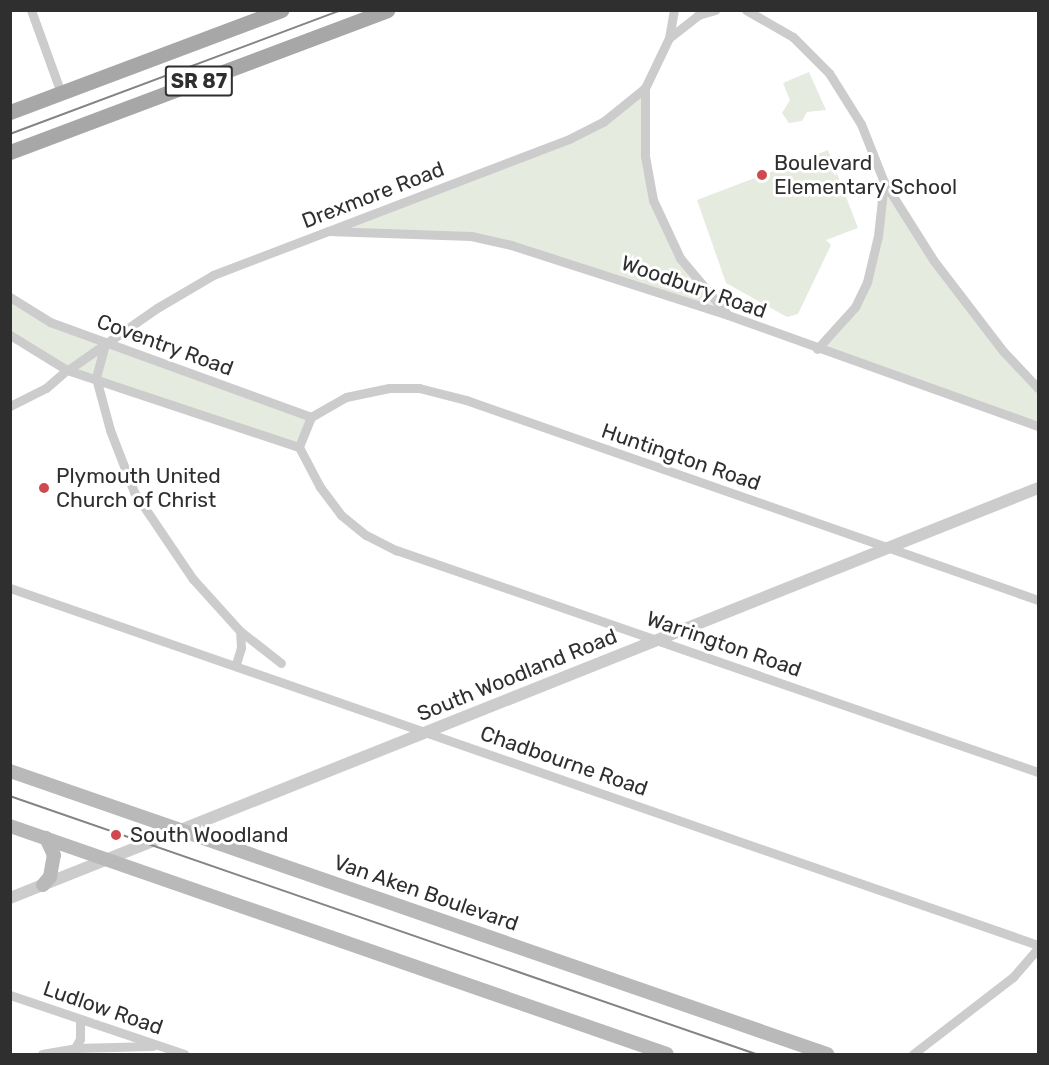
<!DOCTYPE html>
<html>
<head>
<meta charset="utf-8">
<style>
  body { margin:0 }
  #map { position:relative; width:1049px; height:1065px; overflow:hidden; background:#fff; font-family:Rubik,sans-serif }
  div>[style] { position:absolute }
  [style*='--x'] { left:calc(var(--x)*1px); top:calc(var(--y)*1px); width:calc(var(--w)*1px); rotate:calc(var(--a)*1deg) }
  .green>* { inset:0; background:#e5ebdf }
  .minor>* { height:9px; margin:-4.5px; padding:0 4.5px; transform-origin:4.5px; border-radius:4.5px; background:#ccc }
  .tertiary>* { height:12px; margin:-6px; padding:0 6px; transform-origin:6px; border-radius:6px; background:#ccc }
  .secondary>* { height:14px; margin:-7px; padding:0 7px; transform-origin:7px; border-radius:7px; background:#b9b9b9 }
  .primary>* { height:15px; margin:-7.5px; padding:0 7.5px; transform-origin:7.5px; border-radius:7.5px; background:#a7a7a7 }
  .tram>* { height:1.5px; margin:-0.75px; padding:0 0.75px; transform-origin:0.75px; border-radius:0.75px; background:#848484 }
  .dots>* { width:16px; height:16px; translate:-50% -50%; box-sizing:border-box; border:3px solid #fff; border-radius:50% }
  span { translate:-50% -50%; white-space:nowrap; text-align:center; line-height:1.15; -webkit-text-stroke:6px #fff; paint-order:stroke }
  .shield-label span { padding:2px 4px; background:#fff; border:2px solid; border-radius:4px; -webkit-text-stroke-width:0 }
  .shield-label { font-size:20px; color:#2f2f2f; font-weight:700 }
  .poi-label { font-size:21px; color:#2f2f2f }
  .left { translate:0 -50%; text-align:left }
  .street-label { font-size:21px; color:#2f2f2f }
  .frame { position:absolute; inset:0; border:12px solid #2f2f2f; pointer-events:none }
</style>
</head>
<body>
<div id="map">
  <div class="green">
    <div style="clip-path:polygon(809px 72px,826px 110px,807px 112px,802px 121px,789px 123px,782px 113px,790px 100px,783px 83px)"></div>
    <div style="clip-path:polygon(645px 88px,647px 177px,671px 241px,728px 315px,471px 236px,328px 231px,571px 139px)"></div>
    <div style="clip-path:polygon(828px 150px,858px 228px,826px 240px,831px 245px,798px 314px,787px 317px,726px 283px,697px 200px)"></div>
    <div style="clip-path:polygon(884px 182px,934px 261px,1038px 387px,1038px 426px,817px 349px,841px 322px,867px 282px)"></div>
    <div style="clip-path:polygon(10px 297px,50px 322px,311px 417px,299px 447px,68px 370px,11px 335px)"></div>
  </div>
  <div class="minor">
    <div style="--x:31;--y:10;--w:88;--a:70.1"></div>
    <div style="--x:746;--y:10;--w:54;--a:29.9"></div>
    <div style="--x:793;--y:37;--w:51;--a:45"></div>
    <div style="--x:829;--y:73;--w:60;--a:57.9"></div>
    <div style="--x:861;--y:124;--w:62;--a:68.4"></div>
    <div style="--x:884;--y:182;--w:93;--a:57.7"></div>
    <div style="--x:934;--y:261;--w:113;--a:52.5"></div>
    <div style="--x:1003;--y:351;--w:51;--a:46.6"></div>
    <div style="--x:669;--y:38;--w:37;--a:-38"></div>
    <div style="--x:698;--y:15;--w:18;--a:-16"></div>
    <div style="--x:645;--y:88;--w:68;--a:90"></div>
    <div style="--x:645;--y:156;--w:45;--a:79.7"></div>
    <div style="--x:653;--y:200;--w:64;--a:65"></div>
    <div style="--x:680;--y:258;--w:73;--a:50"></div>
    <div style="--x:328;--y:231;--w:143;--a:2"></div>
    <div style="--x:471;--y:236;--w:41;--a:12.7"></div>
    <div style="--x:511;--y:245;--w:228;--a:17.9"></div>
    <div style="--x:728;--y:315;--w:329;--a:19.7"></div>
    <div style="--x:10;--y:297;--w:47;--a:32"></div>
    <div style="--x:50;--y:322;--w:278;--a:20"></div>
    <div style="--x:10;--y:335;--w:67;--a:31.6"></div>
    <div style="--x:67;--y:370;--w:244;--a:18.4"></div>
    <div style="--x:105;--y:344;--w:35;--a:105"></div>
    <div style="--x:96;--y:378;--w:54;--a:74.9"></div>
    <div style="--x:110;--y:430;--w:66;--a:68.8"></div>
    <div style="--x:134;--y:492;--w:105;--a:55.9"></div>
    <div style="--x:193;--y:579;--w:70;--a:47.9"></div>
    <div style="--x:240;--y:631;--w:52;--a:38"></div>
    <div style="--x:817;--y:349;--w:57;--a:-47.9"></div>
    <div style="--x:855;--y:307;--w:28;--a:-64"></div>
    <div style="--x:867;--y:282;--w:47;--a:-76.6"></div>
    <div style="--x:878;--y:236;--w:54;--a:-83.7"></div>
    <div style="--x:68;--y:370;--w:108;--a:-34.9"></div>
    <div style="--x:157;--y:308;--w:65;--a:-30.5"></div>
    <div style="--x:213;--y:275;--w:383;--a:-20.9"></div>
    <div style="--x:571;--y:138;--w:36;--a:-27"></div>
    <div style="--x:603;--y:122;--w:54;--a:-39"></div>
    <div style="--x:645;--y:88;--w:55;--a:-64.4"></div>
    <div style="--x:669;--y:38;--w:28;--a:-80"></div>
    <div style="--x:10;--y:406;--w:40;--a:-26.6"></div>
    <div style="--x:46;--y:388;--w:28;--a:-41"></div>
    <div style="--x:311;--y:417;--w:32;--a:112"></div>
    <div style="--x:299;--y:447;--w:45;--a:62.3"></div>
    <div style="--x:320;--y:487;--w:35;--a:53"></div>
    <div style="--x:341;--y:515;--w:32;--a:39"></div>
    <div style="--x:366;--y:535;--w:34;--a:27"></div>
    <div style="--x:396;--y:550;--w:679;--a:19.08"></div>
    <div style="--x:311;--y:417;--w:40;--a:-29.7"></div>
    <div style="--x:346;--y:397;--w:44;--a:-11.8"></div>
    <div style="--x:389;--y:388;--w:30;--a:0"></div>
    <div style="--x:419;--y:388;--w:49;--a:14.3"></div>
    <div style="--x:466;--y:400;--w:606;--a:19.27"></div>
    <div style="--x:10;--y:588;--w:1088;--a:19.15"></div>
    <div style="--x:236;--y:664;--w:17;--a:-73"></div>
    <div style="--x:241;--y:648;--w:17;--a:-93"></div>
    <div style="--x:10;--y:995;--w:184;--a:18.7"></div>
    <div style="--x:75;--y:1048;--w:10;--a:-61"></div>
    <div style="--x:80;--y:1039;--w:19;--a:-90"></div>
    <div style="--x:42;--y:1054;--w:34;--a:-10"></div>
    <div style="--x:75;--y:1048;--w:78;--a:-1.5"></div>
    <div style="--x:913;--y:1054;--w:126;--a:-37.6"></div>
    <div style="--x:1013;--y:977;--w:38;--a:-49"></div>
  </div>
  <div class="tertiary">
    <div style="--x:10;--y:898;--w:1107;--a:-21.74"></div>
  </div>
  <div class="secondary">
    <div style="--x:10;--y:771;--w:865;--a:19.11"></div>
    <div style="--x:10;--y:826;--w:695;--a:19.14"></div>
    <div style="--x:43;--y:885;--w:11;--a:-49"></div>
    <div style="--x:50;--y:877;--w:22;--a:-80"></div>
    <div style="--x:54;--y:855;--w:19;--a:-115"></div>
  </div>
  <div class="primary">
    <div style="--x:10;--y:112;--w:290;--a:-20.6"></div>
    <div style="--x:10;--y:152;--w:403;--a:-20.6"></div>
  </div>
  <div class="tram">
    <div style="--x:10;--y:134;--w:353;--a:-20.5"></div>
    <div style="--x:10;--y:796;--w:789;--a:19.08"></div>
  </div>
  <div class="dots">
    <div style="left:762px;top:175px;background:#cf494f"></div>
    <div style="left:44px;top:488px;background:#cf494f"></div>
    <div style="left:116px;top:835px;background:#cf494f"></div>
  </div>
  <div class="shield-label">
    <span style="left:199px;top:81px">SR 87</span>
  </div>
  <div class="poi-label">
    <span class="left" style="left:774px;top:175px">Boulevard<br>Elementary School</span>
    <span class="left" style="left:56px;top:488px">Plymouth United<br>Church of Christ</span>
    <span class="left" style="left:130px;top:835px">South Woodland</span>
  </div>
  <div class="street-label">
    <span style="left:373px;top:195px;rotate:-21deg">Drexmore Road</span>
    <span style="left:694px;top:287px;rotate:19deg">Woodbury Road</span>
    <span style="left:165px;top:345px;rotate:20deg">Coventry Road</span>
    <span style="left:681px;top:457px;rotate:19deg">Huntington Road</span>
    <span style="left:724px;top:644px;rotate:19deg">Warrington Road</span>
    <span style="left:517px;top:675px;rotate:-22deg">South Woodland Road</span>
    <span style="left:564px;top:761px;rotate:19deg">Chadbourne Road</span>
    <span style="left:426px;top:893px;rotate:19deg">Van Aken Boulevard</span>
    <span style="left:103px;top:1008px;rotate:19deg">Ludlow Road</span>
  </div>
  <div class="frame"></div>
</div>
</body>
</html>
